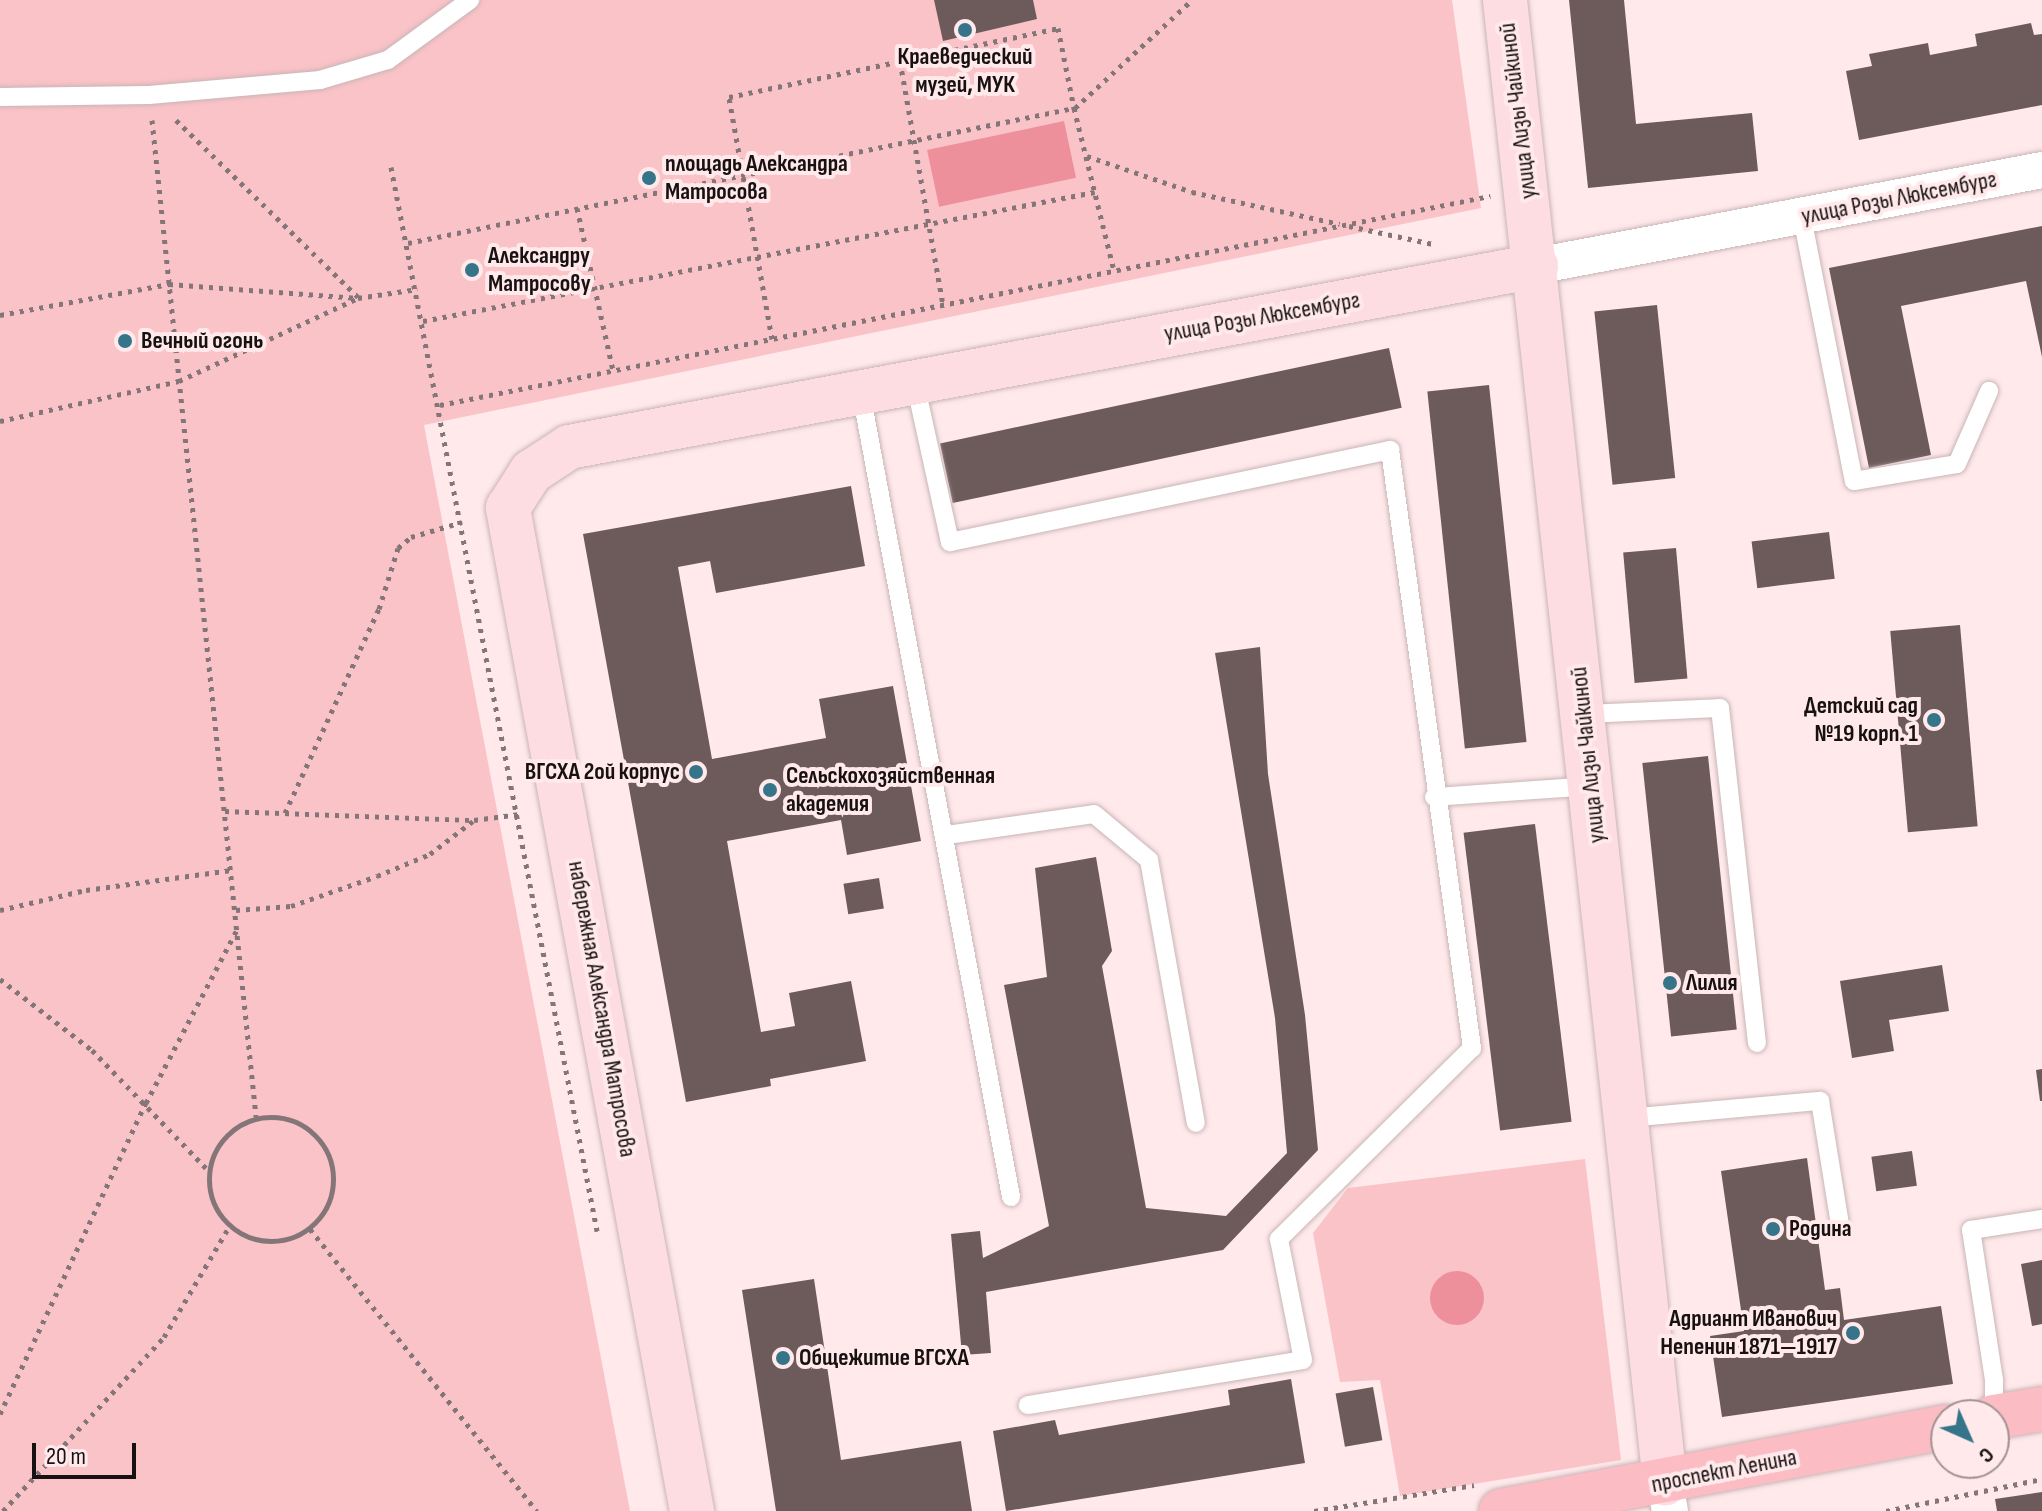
<!DOCTYPE html>
<html>
<head>
<meta charset="utf-8">
<style>
  body { margin:0 }
  #map { position:relative; width:2042px; height:1511px; overflow:hidden; background:#ffe9eb; font-family:"Sofia Sans Condensed",sans-serif }
  div>[style] { position:absolute }
  [style*='--x'] { left:calc(var(--x)*1px); top:calc(var(--y)*1px); width:calc(var(--w)*1px); rotate:calc(var(--a)*1deg) }
  .green>* { inset:0; background:#fac3c8 }
  .water>* { inset:0; background:#ee909c; transform-origin:0 0 }
  .round { border-radius:50% }
  .building>* { inset:0; background:#6d5b5c; transform-origin:0 0 }
  .path>* { height:5px; margin-top:-2.5px; transform-origin:0; background:repeating-linear-gradient(90deg,#847678 0 4px,transparent 0 10px) }
  .path>.ring { margin:-2.5px; padding:0; box-sizing:content-box; background:none; border:5px solid #847678; border-radius:50% }
  .roads { filter:drop-shadow(0 0 2px #c9b5b6) drop-shadow(0 0 2px #c9b5b6) }
  .lane>* { height:18px; margin:-9px; padding:0 9px; transform-origin:9px; border-radius:9px; background:#fff }
  .street>* { height:36px; margin:-18px; padding:0 18px; transform-origin:18px; border-radius:18px; background:#fff }
  .secondary>* { height:44px; margin:-22px; padding:0 22px; transform-origin:22px; border-radius:22px; background:#fddde1 }
  .primary>* { height:44px; margin:-22px; padding:0 22px; transform-origin:22px; border-radius:22px; background:#fbbcc4 }
  .dots>* { width:22px; height:22px; translate:-50% -50%; box-sizing:border-box; border:4px solid #ffe9eb; border-radius:50% }
  span { translate:-50% -50%; white-space:nowrap; text-align:center; line-height:1.15; -webkit-text-stroke:8px #ffe9eb; paint-order:stroke }
  .poi-label { font-size:24px; color:#181112; font-weight:700 }
  .left { translate:0 -50%; text-align:left }
  .right { translate:-100% -50%; text-align:right }
  .street-label { font-size:24px; color:#181112 }
  .north { position:absolute; left:1930px; top:1399px; width:80px; height:80px; box-sizing:border-box; background:#ffe9eb; border:2px solid #a39394; border-radius:50%; rotate:135deg; font-size:22px; font-weight:700; line-height:32px; text-align:center; color:#181112 }
  .north::after { content:''; display:block; margin:auto; width:28px; height:36px; background:#357489; clip-path:polygon(50% 0,100% 100%,50% 72%,0 100%) }
  .scale { position:absolute; left:32px; top:1443px; width:104px; height:36px; box-sizing:border-box; border:4px solid #181112; border-top:0; padding-left:10px; font-size:24px; line-height:28px; white-space:nowrap; color:#181112; -webkit-text-stroke:6px #ffe9eb; paint-order:stroke }
</style>
</head>
<body>
<div id="map">
  <div class="green">
    <div style="clip-path:polygon(0 0,1452px 0,1481px 208px,424px 425px,630px 1511px,0 1511px)"></div>
    <div style="clip-path:polygon(1585px 1159px,1621px 1460px,1400px 1496px,1380px 1380px,1340px 1382px,1313px 1233px,1348px 1188px)"></div>
  </div>
  <div class="water">
    <div style="left:1064px;top:121px;width:58px;height:140px;rotate:78deg"></div>
    <div class="round" style="left:1430px;top:1271px;width:54px;height:54px"></div>
  </div>
  <div class="building">
    <div style="clip-path:polygon(934px 0,1033px 0,1037px 19px,943px 41px)"></div>
    <div style="clip-path:polygon(1569px 0,1624px 0,1636px 124px,1752px 113px,1758px 171px,1588px 188px)"></div>
    <div style="clip-path:polygon(2031px 23px,2034px 35px,2042px 34px,2042px 105px,1859px 140px,1846px 71px,1872px 66px,1869px 54px,1928px 43px,1930px 55px,1977px 46px,1975px 34px)"></div>
    <div style="clip-path:polygon(2042px 226px,2042px 357px,2026px 281px,1901px 306px,1931px 455px,1869px 468px,1829px 268px)"></div>
    <div style="left:1657px;top:305px;width:174px;height:63px;rotate:84deg"></div>
    <div style="left:1389px;top:348px;width:61px;height:459px;rotate:78deg"></div>
    <div style="left:1489px;top:385px;width:359px;height:62px;rotate:84deg"></div>
    <div style="clip-path:polygon(851px 486px,865px 566px,716px 593px,710px 561px,678px 567px,712px 759px,826px 738px,819px 699px,893px 686px,921px 841px,847px 855px,841px 820px,727px 841px,761px 1032px,795px 1026px,789px 993px,851px 981px,866px 1061px,770px 1079px,771px 1086px,686px 1102px,583px 534px)"></div>
    <div style="left:1829px;top:532px;width:47px;height:78px;rotate:83deg"></div>
    <div style="left:1676px;top:548px;width:131px;height:53px;rotate:85deg"></div>
    <div style="left:1960px;top:625px;width:202px;height:70px;rotate:85deg"></div>
    <div style="clip-path:polygon(1260px 647px,1268px 774px,1305px 1015px,1318px 1150px,1223px 1250px,986px 1292px,991px 1353px,962px 1355px,951px 1234px,980px 1231px,983px 1258px,1049px 1226px,1004px 985px,1047px 977px,1035px 868px,1096px 857px,1112px 951px,1102px 966px,1146px 1208px,1226px 1216px,1287px 1153px,1275px 1018px,1215px 653px)"></div>
    <div style="left:1708px;top:756px;width:275px;height:66px;rotate:84deg"></div>
    <div style="left:1535px;top:824px;width:300px;height:72px;rotate:83deg"></div>
    <div style="left:879px;top:878px;width:31px;height:36px;rotate:81deg"></div>
    <div style="clip-path:polygon(1942px 965px,1949px 1011px,1889px 1020px,1894px 1051px,1852px 1058px,1840px 981px)"></div>
    <div style="clip-path:polygon(2042px 1069px,2042px 1101px,2040px 1101px,2036px 1070px)"></div>
    <div style="left:1912px;top:1151px;width:35px;height:41px;rotate:82deg"></div>
    <div style="clip-path:polygon(1807px 1158px,1825px 1290px,1840px 1288px,1844px 1320px,1941px 1306px,1953px 1384px,1722px 1417px,1710px 1336px,1744px 1331px,1721px 1171px)"></div>
    <div style="clip-path:polygon(2042px 1260px,2042px 1324px,2032px 1326px,2021px 1264px)"></div>
    <div style="clip-path:polygon(814px 1279px,841px 1460px,961px 1441px,972px 1511px,776px 1511px,742px 1290px)"></div>
    <div style="clip-path:polygon(1291px 1379px,1305px 1463px,1006px 1511px,993px 1431px,1055px 1420px,1059px 1435px,1230px 1405px,1228px 1390px)"></div>
    <div style="left:1373px;top:1387px;width:54px;height:38px;rotate:80deg"></div>
    <div style="clip-path:polygon(2042px 1492px,2042px 1511px,1997px 1511px,1995px 1499px)"></div>
  </div>
  <div class="path">
    <div style="--x:900;--y:61;--w:248;--a:80"></div>
    <div style="--x:1075;--y:108;--w:159;--a:-42.7"></div>
    <div style="--x:152;--y:120;--w:1002;--a:84.04"></div>
    <div style="--x:176;--y:120;--w:254;--a:44.2"></div>
    <div style="--x:1087;--y:156;--w:111;--a:18.9"></div>
    <div style="--x:1192;--y:192;--w:151;--a:12.2"></div>
    <div style="--x:391;--y:167;--w:1084;--a:79.04"></div>
    <div style="--x:577;--y:208;--w:167;--a:77.5"></div>
    <div style="--x:1349;--y:226;--w:86;--a:12.1"></div>
    <div style="--x:408;--y:243;--w:680;--a:-11.46"></div>
    <div style="--x:1074;--y:108;--w:168;--a:76.2"></div>
    <div style="--x:0;--y:315;--w:172;--a:-10.4"></div>
    <div style="--x:169;--y:284;--w:190;--a:4.2"></div>
    <div style="--x:358;--y:298;--w:60;--a:-8.7"></div>
    <div style="--x:423;--y:321;--w:684;--a:-10.87"></div>
    <div style="--x:772;--y:339;--w:246;--a:-100.1"></div>
    <div style="--x:729;--y:97;--w:336;--a:-11.8"></div>
    <div style="--x:1058;--y:28;--w:82;--a:78.7"></div>
    <div style="--x:440;--y:405;--w:1071;--a:-11.26"></div>
    <div style="--x:0;--y:421;--w:183;--a:-12.6"></div>
    <div style="--x:179;--y:381;--w:195;--a:-24.9"></div>
    <div style="--x:225;--y:811;--w:249;--a:2.1"></div>
    <div style="--x:474;--y:820;--w:46;--a:-7.4"></div>
    <div style="--x:285;--y:813;--w:225;--a:-65.3"></div>
    <div style="--x:379;--y:609;--w:64;--a:-72.7"></div>
    <div style="--x:398;--y:548;--w:17;--a:-40"></div>
    <div style="--x:411;--y:537;--w:53;--a:-16.4"></div>
    <div style="--x:0;--y:910;--w:88;--a:-13.1"></div>
    <div style="--x:86;--y:890;--w:147;--a:-7.8"></div>
    <div style="--x:236;--y:910;--w:55;--a:-4.2"></div>
    <div style="--x:291;--y:906;--w:91;--a:-19.2"></div>
    <div style="--x:377;--y:876;--w:57;--a:-22.5"></div>
    <div style="--x:430;--y:854;--w:54;--a:-37.5"></div>
    <div style="--x:0;--y:979;--w:116;--a:37.7"></div>
    <div style="--x:92;--y:1050;--w:164;--a:46"></div>
    <div class="ring" style="left:209px;top:1117px;width:119px;height:119px"></div>
    <div style="--x:310;--y:1229;--w:362;--a:51.2"></div>
    <div style="--x:0;--y:1414;--w:344;--a:-64.9"></div>
    <div style="--x:146;--y:1103;--w:198;--a:-62.3"></div>
    <div style="--x:3;--y:1511;--w:237;--a:-47.2"></div>
    <div style="--x:164;--y:1337;--w:128;--a:-59.4"></div>
    <div style="--x:1314;--y:1511;--w:162;--a:-9.2"></div>
    <div style="--x:1886;--y:1511;--w:159;--a:-11.6"></div>
  </div>
  <div class="roads">
    <div class="lane">
      <div style="--x:0;--y:97;--w:149;--a:-0.8"></div>
      <div style="--x:149;--y:95;--w:172;--a:-5"></div>
      <div style="--x:320;--y:80;--w:71;--a:-16.4"></div>
      <div style="--x:388;--y:60;--w:102;--a:-36.2"></div>
      <div style="--x:1802;--y:217;--w:269;--a:78.9"></div>
      <div style="--x:1854;--y:481;--w:104;--a:-9.4"></div>
      <div style="--x:1957;--y:464;--w:80;--a:-66.3"></div>
      <div style="--x:915;--y:383;--w:163;--a:77.6"></div>
      <div style="--x:950;--y:542;--w:450;--a:-11.8"></div>
      <div style="--x:1390;--y:450;--w:604;--a:82.19"></div>
      <div style="--x:1472;--y:1048;--w:272;--a:135.3"></div>
      <div style="--x:1279;--y:1239;--w:123;--a:78.8"></div>
      <div style="--x:1303;--y:1360;--w:279;--a:170.7"></div>
      <div style="--x:861;--y:393;--w:818;--a:79.43"></div>
      <div style="--x:1583;--y:714;--w:137;--a:-2.5"></div>
      <div style="--x:1720;--y:708;--w:337;--a:83.7"></div>
      <div style="--x:1434;--y:797;--w:157;--a:-4"></div>
      <div style="--x:947;--y:835;--w:148;--a:-8.1"></div>
      <div style="--x:1094;--y:814;--w:72;--a:39.9"></div>
      <div style="--x:1149;--y:860;--w:267;--a:79.9"></div>
      <div style="--x:1628;--y:1118;--w:193;--a:-5.1"></div>
      <div style="--x:1820;--y:1101;--w:125;--a:80.8"></div>
      <div style="--x:1994;--y:1415;--w:35;--a:-90"></div>
      <div style="--x:1994;--y:1380;--w:152;--a:-98.7"></div>
      <div style="--x:1971;--y:1230;--w:72;--a:-8.8"></div>
    </div>
    <div class="street">
      <div style="--x:1536;--y:266;--w:515;--a:-10.74"></div>
      <div style="--x:1665;--y:1483;--w:28;--a:80"></div>
    </div>
    <div class="secondary">
      <div style="--x:1505;--y:0;--w:1492;--a:83.84"></div>
      <div style="--x:692;--y:1511;--w:1020;--a:-100.4"></div>
      <div style="--x:508;--y:508;--w:43;--a:-57.4"></div>
      <div style="--x:531;--y:472;--w:45;--a:-33.3"></div>
      <div style="--x:569;--y:447;--w:984;--a:-10.6"></div>
    </div>
    <div class="primary">
      <div style="--x:1994;--y:1417;--w:49;--a:-9.5"></div>
      <div style="--x:1501;--y:1511;--w:453;--a:-10.7"></div>
    </div>
  </div>
  <div class="dots">
    <div style="left:965px;top:30px;background:#357489"></div>
    <div style="left:649px;top:178px;background:#357489"></div>
    <div style="left:472px;top:270px;background:#357489"></div>
    <div style="left:125px;top:341px;background:#357489"></div>
    <div style="left:1934px;top:720px;background:#357489"></div>
    <div style="left:696px;top:772px;background:#357489"></div>
    <div style="left:770px;top:790px;background:#357489"></div>
    <div style="left:1670px;top:983px;background:#357489"></div>
    <div style="left:1773px;top:1229px;background:#357489"></div>
    <div style="left:1853px;top:1333px;background:#357489"></div>
    <div style="left:783px;top:1358px;background:#357489"></div>
  </div>
  <div class="poi-label">
    <span style="left:965px;top:71px">Краеведческий<br>музей, МУК</span>
    <span class="left" style="left:665px;top:178px">площадь Александра<br>Матросова</span>
    <span class="left" style="left:488px;top:270px">Александру<br>Матросову</span>
    <span class="left" style="left:141px;top:341px">Вечный огонь</span>
    <span class="right" style="left:1918px;top:720px">Детский сад<br>№19 корп. 1</span>
    <span class="right" style="left:680px;top:772px">ВГСХА 2ой корпус</span>
    <span class="left" style="left:786px;top:790px">Сельскохозяйственная<br>академия</span>
    <span class="left" style="left:1686px;top:983px">Лилия</span>
    <span class="left" style="left:1789px;top:1229px">Родина</span>
    <span class="right" style="left:1837px;top:1333px">Адриант Иванович<br>Непенин 1871—1917</span>
    <span class="left" style="left:799px;top:1358px">Общежитие ВГСХА</span>
  </div>
  <div class="street-label">
    <span style="left:1518px;top:111px;rotate:-97deg">улица Лизы Чайкиной</span>
    <span style="left:1899px;top:198px;rotate:-11deg">улица Розы Люксембург</span>
    <span style="left:1262px;top:317px;rotate:-10deg">улица Розы Люксембург</span>
    <span style="left:1588px;top:755px;rotate:-96deg">улица Лизы Чайкиной</span>
    <span style="left:602px;top:1009px;rotate:80deg">набережная Александра Матросова</span>
    <span style="left:1724px;top:1471px;rotate:-11deg">проспект Ленина</span>
  </div>
  <div class="north">С</div>
  <div class="scale">20 m</div>
</div>
</body>
</html>
